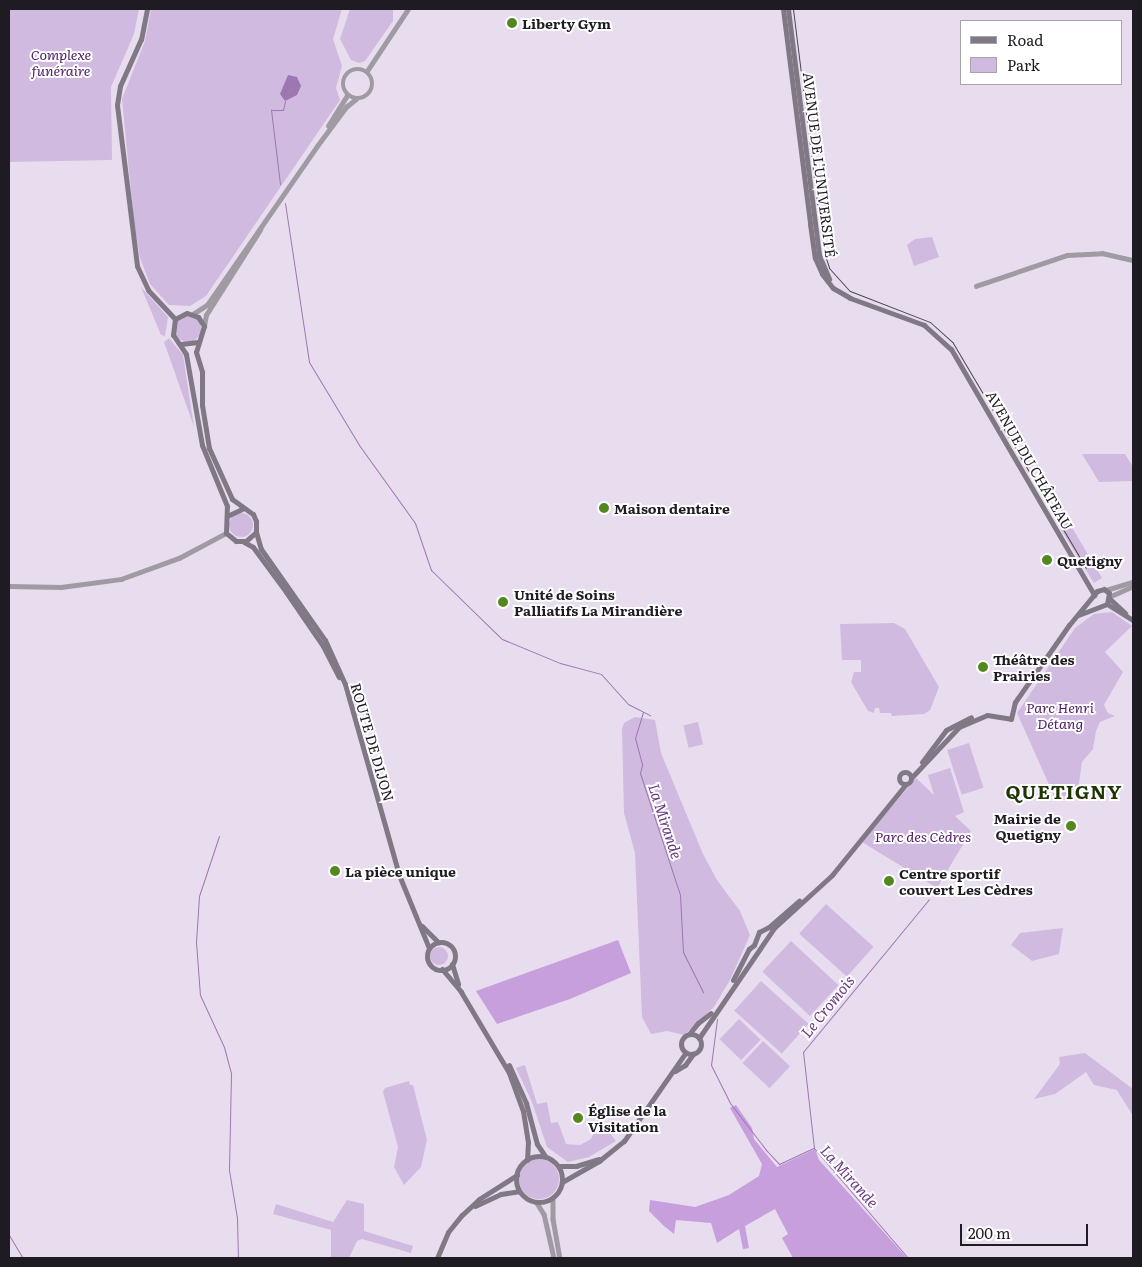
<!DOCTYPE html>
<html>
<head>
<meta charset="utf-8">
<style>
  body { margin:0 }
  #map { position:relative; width:1142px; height:1267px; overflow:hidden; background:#e8ddef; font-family:Literata,serif }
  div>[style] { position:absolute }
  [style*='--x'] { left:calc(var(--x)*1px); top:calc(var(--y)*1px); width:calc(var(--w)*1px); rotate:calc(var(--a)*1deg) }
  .green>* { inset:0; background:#d1badf; transform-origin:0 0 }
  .round { border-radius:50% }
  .forest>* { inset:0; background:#c69fdc }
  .water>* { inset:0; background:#9d77b2 }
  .stream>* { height:1px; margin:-0.5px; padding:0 0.5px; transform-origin:0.5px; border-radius:0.5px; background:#9d77b2 }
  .tertiary>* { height:4.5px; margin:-2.25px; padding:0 2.25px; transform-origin:2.25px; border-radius:2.25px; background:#a09ba3 }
  .tertiary>.ring { margin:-2.25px; padding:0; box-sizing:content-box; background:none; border:4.5px solid #a09ba3; border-radius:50% }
  .secondary>* { height:5px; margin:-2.5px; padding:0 2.5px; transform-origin:2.5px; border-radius:2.5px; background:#807985 }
  .secondary>.ring { margin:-2.5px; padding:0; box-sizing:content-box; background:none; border:5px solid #807985; border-radius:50% }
  .tram>* { height:1px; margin:-0.5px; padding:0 0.5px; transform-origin:0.5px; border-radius:0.5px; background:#4a454e }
  .dots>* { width:14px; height:14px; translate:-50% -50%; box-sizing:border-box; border:2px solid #fff; border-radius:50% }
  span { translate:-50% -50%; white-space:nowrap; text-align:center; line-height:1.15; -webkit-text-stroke:4px #fff; paint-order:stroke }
  .poi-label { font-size:14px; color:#1f1b22; font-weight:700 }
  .left { translate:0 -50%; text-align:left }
  .right { translate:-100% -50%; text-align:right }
  .park-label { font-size:14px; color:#4d1c64; font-style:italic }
  .street-label { font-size:14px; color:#1f1b22 }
  .water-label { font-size:15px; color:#6a3983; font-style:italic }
  .district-label { font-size:19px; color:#1c3503; font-weight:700; letter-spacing:1px }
  .frame { position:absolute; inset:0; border:10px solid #1f1b22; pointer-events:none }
  .legend { position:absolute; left:960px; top:20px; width:162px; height:65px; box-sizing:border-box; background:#fff; border:1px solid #a5a4a7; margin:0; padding:6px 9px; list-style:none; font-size:15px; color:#1f1b22 }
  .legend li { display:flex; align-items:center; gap:10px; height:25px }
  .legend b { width:25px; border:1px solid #a5a4a7 }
  .scale { position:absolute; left:960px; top:1224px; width:128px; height:22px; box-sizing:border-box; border:2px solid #1f1b22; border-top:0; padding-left:6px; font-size:15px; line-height:18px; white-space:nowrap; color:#1f1b22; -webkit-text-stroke:4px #fff; paint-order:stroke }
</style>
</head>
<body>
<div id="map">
  <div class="green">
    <div style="clip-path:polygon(9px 9px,139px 9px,134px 34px,111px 87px,112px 160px,9px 162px)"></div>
    <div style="clip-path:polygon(151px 9px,342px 9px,333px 39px,342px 66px,336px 88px,340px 100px,206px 296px,190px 306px,169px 305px,150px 284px,140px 258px,134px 223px,122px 99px,145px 41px)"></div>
    <div style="clip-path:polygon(350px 9px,393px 9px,393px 21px,365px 61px,359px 63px,351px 60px,340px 39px)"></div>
    <div style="clip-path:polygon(932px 237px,939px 257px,914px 266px,907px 245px,915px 239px)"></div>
    <div style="clip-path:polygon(141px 287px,168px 317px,165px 336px,161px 335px)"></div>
    <div class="round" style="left:175px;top:316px;width:26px;height:26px"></div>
    <div style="clip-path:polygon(169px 338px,183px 355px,194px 427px,164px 342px)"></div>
    <div style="clip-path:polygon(1082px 454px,1125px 454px,1133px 467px,1133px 481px,1099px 482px)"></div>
    <div style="clip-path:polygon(1061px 509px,1102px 578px,1094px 583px,1055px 520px)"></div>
    <div class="round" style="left:229px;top:513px;width:24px;height:24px"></div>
    <div style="clip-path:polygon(1112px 612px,1132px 626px,1105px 652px,1123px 672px,1104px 705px,1108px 713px,1115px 716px,1100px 722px,1096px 731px,1093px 749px,1082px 762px,1077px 797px,1072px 801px,1055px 798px,1017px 713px,1075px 628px,1094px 614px)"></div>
    <div style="clip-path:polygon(894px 623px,905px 629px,939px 687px,930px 710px,924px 714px,892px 716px,891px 713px,880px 713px,879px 708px,875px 708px,874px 713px,868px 711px,851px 682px,854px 672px,861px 672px,861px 660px,842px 660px,840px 624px)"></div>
    <div style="clip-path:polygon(635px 717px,655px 720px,661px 753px,703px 854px,717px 880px,740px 911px,750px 935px,730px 980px,714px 1007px,684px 1035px,667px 1031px,651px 1034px,642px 1017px,635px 853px,624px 813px,622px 729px,624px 723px)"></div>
    <div style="left:698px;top:722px;width:23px;height:15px;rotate:77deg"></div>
    <div style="left:969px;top:743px;width:47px;height:23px;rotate:72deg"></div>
    <div style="clip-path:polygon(950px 768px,964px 812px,955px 816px,971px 831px,937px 888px,862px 842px,916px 778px,934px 795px,928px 775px)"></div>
    <div style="left:826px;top:904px;width:64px;height:40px;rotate:42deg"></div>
    <div style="clip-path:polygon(1063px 928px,1059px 954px,1032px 961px,1011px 945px,1020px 933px)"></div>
    <div style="left:791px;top:941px;width:65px;height:42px;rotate:43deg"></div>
    <div class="round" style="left:430px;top:947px;width:18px;height:18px"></div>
    <div style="left:761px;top:981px;width:64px;height:40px;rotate:42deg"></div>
    <div style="left:739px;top:1019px;width:30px;height:28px;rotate:44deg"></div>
    <div style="left:763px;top:1041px;width:37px;height:30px;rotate:43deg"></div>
    <div style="clip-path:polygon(1085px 1053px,1133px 1089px,1133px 1116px,1117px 1090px,1094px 1085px,1086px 1072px,1055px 1094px,1034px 1099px,1060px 1064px,1059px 1057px)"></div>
    <div style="clip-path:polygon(525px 1065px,537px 1104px,547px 1102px,551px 1123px,558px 1122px,566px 1144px,580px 1145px,591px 1139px,595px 1131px,606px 1128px,616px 1141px,589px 1157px,568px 1162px,547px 1147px,532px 1102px,516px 1068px)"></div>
    <div style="clip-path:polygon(409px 1081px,410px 1085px,413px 1085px,427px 1140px,421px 1167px,404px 1185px,394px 1167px,398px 1147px,383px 1092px,385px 1088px)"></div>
    <div class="round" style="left:519px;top:1159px;width:40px;height:40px"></div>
    <div style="clip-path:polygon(347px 1200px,364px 1204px,364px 1231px,413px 1246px,411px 1253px,362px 1239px,357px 1241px,349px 1258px,331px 1258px,331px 1230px,273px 1214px,276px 1204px,333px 1222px)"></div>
  </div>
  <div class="forest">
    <div style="clip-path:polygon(618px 940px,631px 973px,570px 999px,497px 1024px,476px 991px)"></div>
    <div style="clip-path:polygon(736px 1105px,752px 1128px,754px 1139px,777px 1167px,815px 1149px,819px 1160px,907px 1258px,793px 1258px,782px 1238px,788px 1234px,775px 1209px,745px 1226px,749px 1248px,743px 1249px,739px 1229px,717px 1243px,711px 1223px,676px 1220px,674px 1234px,664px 1226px,649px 1211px,650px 1200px,695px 1207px,729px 1195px,759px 1176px,762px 1164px,730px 1108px)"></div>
  </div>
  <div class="water">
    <div style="clip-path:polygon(288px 75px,297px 77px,301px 86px,297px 95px,285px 101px,280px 94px)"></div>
  </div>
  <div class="stream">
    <div style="--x:280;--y:184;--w:75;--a:-96.9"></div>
    <div style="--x:271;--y:110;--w:12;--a:0"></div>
    <div style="--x:283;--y:110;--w:9;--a:-77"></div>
    <div style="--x:285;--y:203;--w:161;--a:81.4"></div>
    <div style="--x:309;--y:362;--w:97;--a:58.9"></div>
    <div style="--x:359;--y:445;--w:96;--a:54.3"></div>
    <div style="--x:415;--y:523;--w:50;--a:71.2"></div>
    <div style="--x:431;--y:570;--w:99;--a:44.2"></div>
    <div style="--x:502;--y:639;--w:63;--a:22.5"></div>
    <div style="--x:560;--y:663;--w:42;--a:15"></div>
    <div style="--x:601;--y:674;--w:40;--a:48"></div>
    <div style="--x:628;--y:704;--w:25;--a:27"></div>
    <div style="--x:643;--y:712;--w:27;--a:107"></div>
    <div style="--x:635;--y:738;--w:28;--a:75"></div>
    <div style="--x:642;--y:765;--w:8;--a:104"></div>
    <div style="--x:640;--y:773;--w:128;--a:71.8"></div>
    <div style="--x:680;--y:895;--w:57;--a:87"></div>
    <div style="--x:683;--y:952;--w:45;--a:63.4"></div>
    <div style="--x:219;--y:836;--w:63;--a:108.4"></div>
    <div style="--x:199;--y:896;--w:46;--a:93.7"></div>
    <div style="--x:196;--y:942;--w:53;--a:85.7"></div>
    <div style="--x:200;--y:995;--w:57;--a:65.2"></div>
    <div style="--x:224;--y:1047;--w:28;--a:75"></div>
    <div style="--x:231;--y:1074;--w:96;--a:91.2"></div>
    <div style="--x:229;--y:1170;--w:49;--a:80.5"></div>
    <div style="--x:237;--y:1218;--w:40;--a:88.6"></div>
    <div style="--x:717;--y:1019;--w:46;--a:97.4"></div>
    <div style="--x:711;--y:1065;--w:42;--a:63.4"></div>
    <div style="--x:730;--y:1103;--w:61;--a:52.4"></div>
    <div style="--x:767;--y:1151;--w:18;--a:47"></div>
    <div style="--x:779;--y:1164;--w:38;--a:-25"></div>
    <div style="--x:814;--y:1148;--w:145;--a:49.5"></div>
    <div style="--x:814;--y:1148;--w:97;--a:-96.5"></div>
    <div style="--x:803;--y:1052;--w:198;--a:-50.5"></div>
    <div style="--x:9;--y:1235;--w:27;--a:59"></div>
  </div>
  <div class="tertiary">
    <div class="ring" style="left:343px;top:69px;width:25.5px;height:25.5px"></div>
    <div style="--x:367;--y:71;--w:74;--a:-56.5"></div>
    <div style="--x:328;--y:126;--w:36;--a:-58"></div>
    <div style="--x:976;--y:286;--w:96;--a:-18.8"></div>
    <div style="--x:1067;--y:255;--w:35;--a:-3"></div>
    <div style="--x:1102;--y:253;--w:32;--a:13"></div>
    <div style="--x:193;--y:314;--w:17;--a:-33"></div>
    <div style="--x:207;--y:305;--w:193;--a:-55.3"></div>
    <div style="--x:317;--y:146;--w:49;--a:-53.4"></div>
    <div style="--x:346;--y:107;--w:13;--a:-39"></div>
    <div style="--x:204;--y:326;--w:11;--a:-80"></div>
    <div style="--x:206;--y:315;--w:101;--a:-57.6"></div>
    <div style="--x:9;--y:586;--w:52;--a:1.1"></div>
    <div style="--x:61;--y:587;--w:61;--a:-7.6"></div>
    <div style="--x:121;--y:579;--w:62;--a:-19.9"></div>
    <div style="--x:179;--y:558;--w:53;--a:-28"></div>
    <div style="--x:1106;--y:590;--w:28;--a:-17"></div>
    <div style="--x:1111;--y:596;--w:24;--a:-24"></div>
    <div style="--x:553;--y:1198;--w:21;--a:90"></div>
    <div style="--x:553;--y:1219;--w:40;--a:80"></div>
    <div style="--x:537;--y:1203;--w:13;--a:58"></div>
    <div style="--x:544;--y:1214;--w:45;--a:77.2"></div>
  </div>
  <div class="secondary">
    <div style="--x:147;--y:9;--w:31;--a:101"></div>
    <div style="--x:141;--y:39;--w:51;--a:114.1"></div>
    <div style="--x:120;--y:86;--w:19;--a:99"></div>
    <div style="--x:117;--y:105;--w:162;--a:82.9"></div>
    <div style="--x:137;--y:266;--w:26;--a:65"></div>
    <div style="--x:148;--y:290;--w:40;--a:47"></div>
    <div style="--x:783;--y:9;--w:217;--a:82.8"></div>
    <div style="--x:810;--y:224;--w:34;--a:82"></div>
    <div style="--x:815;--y:258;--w:17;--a:66"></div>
    <div style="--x:822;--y:274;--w:18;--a:52"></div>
    <div style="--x:833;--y:288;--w:20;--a:30"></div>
    <div style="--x:850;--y:298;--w:79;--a:20"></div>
    <div style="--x:924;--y:325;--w:36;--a:42"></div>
    <div style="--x:951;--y:349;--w:285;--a:59.8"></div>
    <div style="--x:788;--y:9;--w:248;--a:82.8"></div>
    <div style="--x:819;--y:255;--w:26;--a:67"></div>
    <div style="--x:187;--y:313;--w:12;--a:20"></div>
    <div style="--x:198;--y:317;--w:11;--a:56"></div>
    <div style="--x:204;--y:326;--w:27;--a:107"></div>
    <div style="--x:196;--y:352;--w:21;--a:73"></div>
    <div style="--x:202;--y:372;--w:33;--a:90"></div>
    <div style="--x:202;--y:405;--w:44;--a:80.8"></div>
    <div style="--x:209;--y:448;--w:56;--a:65.7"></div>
    <div style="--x:232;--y:499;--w:26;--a:36"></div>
    <div style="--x:253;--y:514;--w:8;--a:67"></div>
    <div style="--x:256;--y:521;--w:11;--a:90"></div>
    <div style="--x:256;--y:532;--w:13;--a:138"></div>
    <div style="--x:246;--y:541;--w:10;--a:180"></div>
    <div style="--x:236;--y:541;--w:13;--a:-141"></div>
    <div style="--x:226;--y:533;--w:27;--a:-88"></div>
    <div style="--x:227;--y:506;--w:66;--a:-112.3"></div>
    <div style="--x:202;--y:445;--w:92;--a:-100"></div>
    <div style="--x:186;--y:354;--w:23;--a:-124"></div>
    <div style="--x:173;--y:335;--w:16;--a:-83"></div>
    <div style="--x:175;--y:319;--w:13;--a:-27"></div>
    <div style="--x:181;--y:344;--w:17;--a:-7"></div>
    <div style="--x:227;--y:516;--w:17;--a:-25"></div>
    <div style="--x:256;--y:532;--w:18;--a:74"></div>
    <div style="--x:261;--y:549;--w:111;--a:54.9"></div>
    <div style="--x:325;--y:640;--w:48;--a:65.6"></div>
    <div style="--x:345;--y:684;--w:198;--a:74.2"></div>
    <div style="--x:399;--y:875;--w:79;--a:67.7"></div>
    <div style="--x:244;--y:542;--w:10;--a:29"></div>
    <div style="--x:253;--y:547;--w:56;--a:53.7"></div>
    <div style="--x:286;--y:592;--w:65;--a:55.6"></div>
    <div style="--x:323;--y:646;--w:35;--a:63"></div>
    <div style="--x:1110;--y:599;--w:21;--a:43"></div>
    <div style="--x:1107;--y:604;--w:31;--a:32"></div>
    <div style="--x:922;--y:762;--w:40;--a:-53"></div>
    <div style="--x:946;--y:730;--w:28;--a:-27"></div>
    <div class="ring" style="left:899px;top:772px;width:7px;height:7px"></div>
    <div style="--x:911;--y:778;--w:70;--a:-46.7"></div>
    <div style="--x:959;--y:727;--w:30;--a:-23"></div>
    <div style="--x:987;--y:715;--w:24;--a:9"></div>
    <div style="--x:1011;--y:719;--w:17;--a:-77"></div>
    <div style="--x:1015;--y:702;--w:94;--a:-55"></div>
    <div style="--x:1069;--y:625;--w:44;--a:-50.5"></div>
    <div style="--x:1097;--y:591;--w:7;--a:-16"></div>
    <div style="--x:1104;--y:589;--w:6;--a:39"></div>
    <div style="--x:1109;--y:593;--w:11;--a:100"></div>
    <div style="--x:1107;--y:604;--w:30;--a:159"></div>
    <div style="--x:422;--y:926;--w:23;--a:45"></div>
    <div style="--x:769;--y:927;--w:40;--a:-41"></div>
    <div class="ring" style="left:427px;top:942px;width:23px;height:23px"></div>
    <div style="--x:452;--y:964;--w:21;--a:73"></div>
    <div style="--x:442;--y:969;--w:30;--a:50"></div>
    <div style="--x:461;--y:992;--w:94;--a:59.3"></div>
    <div style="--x:509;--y:1073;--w:40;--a:69.8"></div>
    <div style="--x:523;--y:1111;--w:31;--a:81"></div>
    <div style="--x:528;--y:1142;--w:18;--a:93"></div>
    <div style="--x:733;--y:980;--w:35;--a:-63"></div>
    <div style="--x:749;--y:949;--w:6;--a:-39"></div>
    <div style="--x:754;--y:945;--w:14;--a:-69"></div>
    <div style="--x:759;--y:932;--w:11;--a:-27"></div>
    <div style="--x:689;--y:1034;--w:14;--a:-51"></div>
    <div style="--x:698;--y:1023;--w:16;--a:-38"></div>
    <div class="ring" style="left:681px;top:1034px;width:15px;height:15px"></div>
    <div style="--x:699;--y:1038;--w:133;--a:-55.7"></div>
    <div style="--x:774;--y:928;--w:79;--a:-42.4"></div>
    <div style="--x:832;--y:875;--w:117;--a:-50.9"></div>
    <div style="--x:509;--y:1065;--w:42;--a:65.9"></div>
    <div style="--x:526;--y:1103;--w:42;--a:75"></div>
    <div style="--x:537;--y:1144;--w:14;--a:56"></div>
    <div style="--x:675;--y:1071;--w:12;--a:-31"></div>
    <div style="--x:685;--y:1065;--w:14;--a:-54"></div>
    <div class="ring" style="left:516px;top:1156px;width:41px;height:41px"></div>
    <div style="--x:559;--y:1166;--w:17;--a:0"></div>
    <div style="--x:576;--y:1166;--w:24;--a:-17"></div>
    <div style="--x:562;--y:1182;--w:43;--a:-29.6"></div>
    <div style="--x:599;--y:1161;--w:32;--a:-39"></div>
    <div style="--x:624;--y:1141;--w:108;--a:-55.1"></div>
    <div style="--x:475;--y:1206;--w:29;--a:-25"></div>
    <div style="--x:501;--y:1194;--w:18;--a:-9"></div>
    <div style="--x:437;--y:1258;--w:28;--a:-67"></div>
    <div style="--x:448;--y:1232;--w:22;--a:-51"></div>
    <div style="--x:462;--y:1215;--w:23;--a:-43"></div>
    <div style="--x:479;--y:1199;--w:45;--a:-32.3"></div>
  </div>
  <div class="tram">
    <div style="--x:793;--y:9;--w:242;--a:82.9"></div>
    <div style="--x:823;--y:249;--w:20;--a:72"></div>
    <div style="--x:829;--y:268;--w:31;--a:48"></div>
    <div style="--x:850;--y:291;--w:86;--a:21.2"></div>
    <div style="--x:930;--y:322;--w:31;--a:42"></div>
    <div style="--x:953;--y:343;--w:261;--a:59.4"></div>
  </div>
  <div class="dots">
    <div style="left:512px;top:23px;background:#538820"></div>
    <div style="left:604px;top:508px;background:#538820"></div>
    <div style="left:1047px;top:560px;background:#538820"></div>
    <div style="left:503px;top:602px;background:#538820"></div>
    <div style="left:983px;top:667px;background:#538820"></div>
    <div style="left:1071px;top:826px;background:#538820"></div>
    <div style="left:335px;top:871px;background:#538820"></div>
    <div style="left:889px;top:881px;background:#538820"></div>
    <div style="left:578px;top:1118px;background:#538820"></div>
  </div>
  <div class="poi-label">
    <span class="left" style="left:522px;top:23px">Liberty Gym</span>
    <span class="left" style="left:614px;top:508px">Maison dentaire</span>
    <span class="left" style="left:1057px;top:560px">Quetigny</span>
    <span class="left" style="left:514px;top:602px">Unité de Soins<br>Palliatifs La Mirandière</span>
    <span class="left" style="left:993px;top:667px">Théâtre des<br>Prairies</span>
    <span class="right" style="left:1061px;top:826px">Mairie de<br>Quetigny</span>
    <span class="left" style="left:345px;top:871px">La pièce unique</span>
    <span class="left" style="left:899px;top:881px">Centre sportif<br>couvert Les Cèdres</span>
    <span class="left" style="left:588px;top:1118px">Église de la<br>Visitation</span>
  </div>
  <div class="park-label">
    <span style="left:61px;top:62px">Complexe<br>funéraire</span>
    <span style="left:1060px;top:715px">Parc Henri<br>Détang</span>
    <span style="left:923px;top:836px">Parc des Cèdres</span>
  </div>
  <div class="street-label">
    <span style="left:820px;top:165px;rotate:83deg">AVENUE DE L'UNIVERSITÉ</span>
    <span style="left:1030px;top:460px;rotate:60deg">AVENUE DU CHÂTEAU</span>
    <span style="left:373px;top:742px;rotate:74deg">ROUTE DE DIJON</span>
  </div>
  <div class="water-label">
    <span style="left:666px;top:821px;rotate:72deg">La Mirande</span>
    <span style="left:827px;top:1006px;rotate:-51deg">Le Cromois</span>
    <span style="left:850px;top:1176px;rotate:48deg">La Mirande</span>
  </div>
  <div class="district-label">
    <span style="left:1064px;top:792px">QUETIGNY</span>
  </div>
  <div class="frame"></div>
  <ul class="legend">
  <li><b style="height:6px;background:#807985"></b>Road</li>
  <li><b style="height:14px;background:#d1badf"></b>Park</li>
  </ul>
  <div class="scale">200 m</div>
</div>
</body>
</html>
